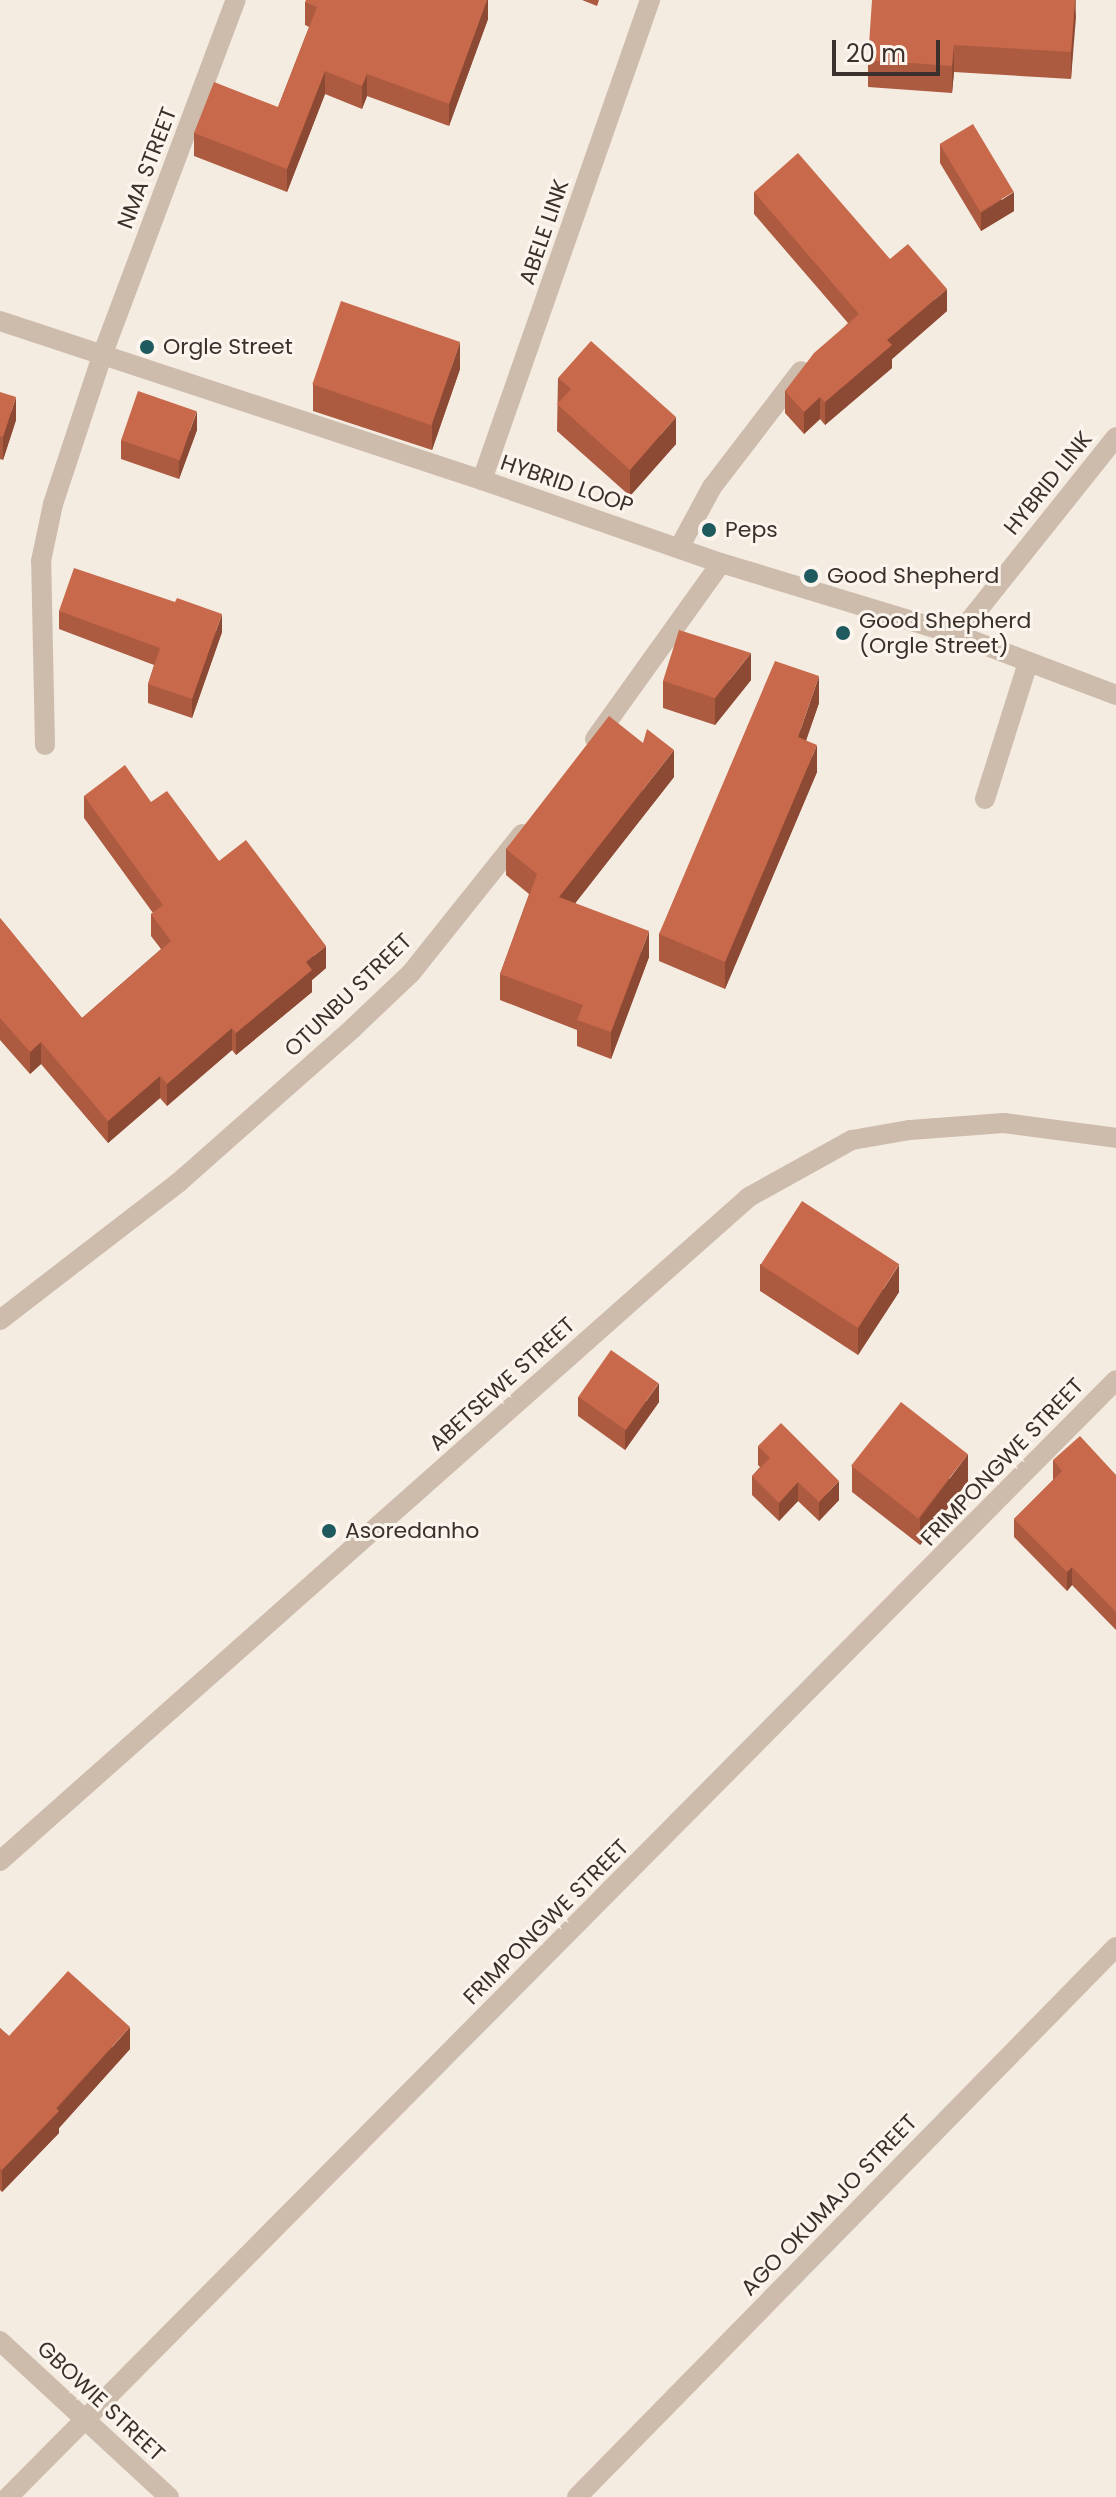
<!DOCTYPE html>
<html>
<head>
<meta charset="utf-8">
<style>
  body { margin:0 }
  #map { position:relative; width:1116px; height:2497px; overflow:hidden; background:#f4ebe1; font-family:Poppins,sans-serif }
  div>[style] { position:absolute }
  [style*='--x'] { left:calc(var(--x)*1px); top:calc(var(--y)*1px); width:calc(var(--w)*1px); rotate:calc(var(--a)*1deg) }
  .minor>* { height:20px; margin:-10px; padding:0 10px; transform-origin:10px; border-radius:10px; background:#cdbbac }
  .wall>* { inset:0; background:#ac5a40 }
  .shaded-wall>* { inset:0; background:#8c4a34 }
  .building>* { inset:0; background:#c8694b; transform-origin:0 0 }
  .dots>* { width:22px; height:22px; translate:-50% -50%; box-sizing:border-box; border:4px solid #fbf5ee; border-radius:50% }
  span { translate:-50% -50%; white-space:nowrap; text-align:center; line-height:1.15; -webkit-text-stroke:6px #fbf5ee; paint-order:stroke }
  .street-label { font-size:22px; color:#3b302b }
  .poi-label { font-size:22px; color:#3b302b }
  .left { translate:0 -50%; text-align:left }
  .scale { position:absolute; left:832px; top:40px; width:108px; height:36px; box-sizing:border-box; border:4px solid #3b302b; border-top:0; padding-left:10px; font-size:24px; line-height:28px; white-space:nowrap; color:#3b302b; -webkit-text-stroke:6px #fbf5ee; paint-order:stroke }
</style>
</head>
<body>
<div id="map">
  <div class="minor">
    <div style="--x:0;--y:321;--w:508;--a:18.26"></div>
    <div style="--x:482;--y:480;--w:253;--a:19.2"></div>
    <div style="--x:721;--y:563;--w:248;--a:16.9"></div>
    <div style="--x:958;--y:635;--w:169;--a:20.8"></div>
    <div style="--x:482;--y:480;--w:509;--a:-70.71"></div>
    <div style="--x:679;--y:548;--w:69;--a:-61.6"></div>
    <div style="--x:712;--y:487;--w:146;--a:-52.5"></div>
    <div style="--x:958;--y:635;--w:253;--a:-51.4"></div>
    <div style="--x:595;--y:739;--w:216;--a:-54.4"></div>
    <div style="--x:45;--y:745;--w:184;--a:-91.2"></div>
    <div style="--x:41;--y:561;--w:58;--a:-78.1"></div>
    <div style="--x:53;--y:504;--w:159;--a:-71.7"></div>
    <div style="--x:103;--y:353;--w:377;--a:-69.4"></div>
    <div style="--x:985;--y:799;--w:143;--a:-72.5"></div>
    <div style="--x:0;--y:1320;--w:225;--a:-37.6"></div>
    <div style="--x:178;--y:1183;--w:234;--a:-41.5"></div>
    <div style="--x:353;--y:1028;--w:80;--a:-43.5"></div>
    <div style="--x:411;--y:973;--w:178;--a:-51.4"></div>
    <div style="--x:0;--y:1861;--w:1001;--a:-41.56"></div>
    <div style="--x:749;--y:1197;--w:118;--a:-29"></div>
    <div style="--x:852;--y:1140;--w:59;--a:-9.8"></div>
    <div style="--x:910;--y:1130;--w:94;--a:-4.3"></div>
    <div style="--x:1004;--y:1123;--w:113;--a:7.6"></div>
    <div style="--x:0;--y:2341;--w:230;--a:42.7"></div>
    <div style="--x:8;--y:2497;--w:1573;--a:-45.23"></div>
    <div style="--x:577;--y:2497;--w:770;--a:-45.58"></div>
  </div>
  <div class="wall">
    <div style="clip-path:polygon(488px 0,488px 19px,449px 126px,367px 96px,362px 109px,325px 94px,287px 192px,194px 156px,194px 133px,278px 107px,309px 27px,305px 25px,305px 2px)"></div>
    <div style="clip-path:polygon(582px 0,599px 0,597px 6px)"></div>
    <div style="clip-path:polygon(1076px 0,1071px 79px,954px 72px,952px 93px,868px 87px,868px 60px)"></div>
    <div style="clip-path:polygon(940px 144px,1014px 211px,981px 231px,940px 163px)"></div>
    <div style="clip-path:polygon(754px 192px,890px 259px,947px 311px,892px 359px,892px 368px,825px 425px,820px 419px,804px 434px,785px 413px,785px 391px,848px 323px,754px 214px)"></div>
    <div style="clip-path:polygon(460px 369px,432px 450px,313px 411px,313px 384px)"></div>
    <div style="clip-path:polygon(558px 378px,676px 444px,630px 496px,557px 431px)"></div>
    <div style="clip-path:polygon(0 392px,16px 420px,3px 460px,0 459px)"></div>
    <div style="clip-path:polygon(197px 430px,179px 479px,121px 459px,121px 440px)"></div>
    <div style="clip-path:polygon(59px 611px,222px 632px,192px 718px,148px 703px,148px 684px,154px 665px,59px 629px)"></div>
    <div style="clip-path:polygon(751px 680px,715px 725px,663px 708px,663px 681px)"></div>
    <div style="clip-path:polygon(819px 703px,806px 740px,817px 772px,725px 989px,659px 961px,659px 934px)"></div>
    <div style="clip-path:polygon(674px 777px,575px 903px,649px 957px,611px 1059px,577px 1046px,577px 1030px,500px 1000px,500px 974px,529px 894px,506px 875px,506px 849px)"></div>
    <div style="clip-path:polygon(84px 796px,151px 802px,219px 861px,326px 968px,312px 980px,312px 992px,236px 1055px,232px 1050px,167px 1106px,160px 1098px,108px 1143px,41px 1064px,30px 1074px,0 1040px,0 918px,82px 1018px,161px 949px,151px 936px,151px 914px,153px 913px,84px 818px)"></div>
    <div style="clip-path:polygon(760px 1264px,899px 1292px,858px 1355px,760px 1291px)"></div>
    <div style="clip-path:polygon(578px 1397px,659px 1402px,625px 1450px,578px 1416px)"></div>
    <div style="clip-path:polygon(758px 1446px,839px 1500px,819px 1521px,798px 1501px,779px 1521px,752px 1495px,752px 1476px,760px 1467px,758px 1465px)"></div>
    <div style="clip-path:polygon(1053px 1460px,1116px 1475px,1116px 1630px,1072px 1585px,1067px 1591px,1014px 1537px,1014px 1519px,1053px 1480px)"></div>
    <div style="clip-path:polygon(852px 1466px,968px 1481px,920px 1545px,852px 1492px)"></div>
    <div style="clip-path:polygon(0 2028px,9px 2036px,130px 2049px,59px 2128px,59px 2133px,2px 2192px,0 2190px)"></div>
  </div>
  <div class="shaded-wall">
    <div style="clip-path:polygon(487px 0,488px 0,488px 19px,449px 126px,449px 104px)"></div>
    <div style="clip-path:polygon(1075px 0,1076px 17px,1071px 79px,1071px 52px)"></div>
    <div style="clip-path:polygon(954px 45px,954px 72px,952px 93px,952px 66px)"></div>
    <div style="clip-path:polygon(325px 71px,325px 94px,287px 192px,287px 169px)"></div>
    <div style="clip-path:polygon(367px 74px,367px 96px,362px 109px,362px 86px)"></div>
    <div style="clip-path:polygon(1014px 192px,1014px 211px,981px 231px,981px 213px)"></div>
    <div style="clip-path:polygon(947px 289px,947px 311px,892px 359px,892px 368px,825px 425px,825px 402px,887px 340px)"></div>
    <div style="clip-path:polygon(460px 342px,460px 369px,432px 450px,432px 423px)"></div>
    <div style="clip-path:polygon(16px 397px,16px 420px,3px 460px,3px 437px)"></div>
    <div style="clip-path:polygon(820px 397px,820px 419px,804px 434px,804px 412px)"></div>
    <div style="clip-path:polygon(197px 411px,197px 430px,179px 479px,179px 461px)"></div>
    <div style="clip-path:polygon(676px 417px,676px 444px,630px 496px,630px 470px)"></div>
    <div style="clip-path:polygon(222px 614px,222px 632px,192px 718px,192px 699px)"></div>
    <div style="clip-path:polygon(751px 653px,751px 680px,715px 725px,715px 698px)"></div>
    <div style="clip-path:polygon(819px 676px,819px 703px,798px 764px,798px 737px)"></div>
    <div style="clip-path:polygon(817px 745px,817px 772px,725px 989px,725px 962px)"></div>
    <div style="clip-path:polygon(674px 750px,674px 777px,559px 924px,559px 897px)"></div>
    <div style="clip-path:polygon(649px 931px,649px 957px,611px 1059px,611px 1032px)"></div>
    <div style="clip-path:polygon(326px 946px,326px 968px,312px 980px,312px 992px,236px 1055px,236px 1033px,306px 962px)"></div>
    <div style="clip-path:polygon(232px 1028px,232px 1050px,167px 1106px,167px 1084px)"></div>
    <div style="clip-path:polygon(41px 1042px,41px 1064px,30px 1074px,30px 1052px)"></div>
    <div style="clip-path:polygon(160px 1076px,160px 1098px,108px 1143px,108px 1121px)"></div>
    <div style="clip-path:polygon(899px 1265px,899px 1292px,858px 1355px,858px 1328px)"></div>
    <div style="clip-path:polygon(659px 1383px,659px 1402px,625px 1450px,625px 1431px)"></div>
    <div style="clip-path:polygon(968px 1454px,968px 1481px,920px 1545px,920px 1518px)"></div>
    <div style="clip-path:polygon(839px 1481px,839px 1500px,819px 1521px,819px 1502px)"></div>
    <div style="clip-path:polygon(798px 1482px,798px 1501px,779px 1521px,779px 1503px)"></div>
    <div style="clip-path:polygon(1072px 1567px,1072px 1585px,1067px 1591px,1067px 1572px)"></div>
    <div style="clip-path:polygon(130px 2027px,130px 2049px,59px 2128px,59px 2133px,2px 2192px,2px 2170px)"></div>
  </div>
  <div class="building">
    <div style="clip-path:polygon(306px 0,487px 0,449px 104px,367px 74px,362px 86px,325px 71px,287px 169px,194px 133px,214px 82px,278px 107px,317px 7px,305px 2px)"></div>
    <div style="clip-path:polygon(872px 0,1075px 0,1071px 52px,954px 45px,952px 66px,868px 60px)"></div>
    <div style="left:973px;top:124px;width:79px;height:39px;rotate:59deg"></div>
    <div style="clip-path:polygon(798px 153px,890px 259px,908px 244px,947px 289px,887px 340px,892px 345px,825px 402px,820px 397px,804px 412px,785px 391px,814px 353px,859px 314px,754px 192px)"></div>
    <div style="left:341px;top:301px;width:126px;height:88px;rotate:19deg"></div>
    <div style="clip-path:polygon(591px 341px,676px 417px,630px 470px,557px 404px,571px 389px,558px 378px)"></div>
    <div style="left:138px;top:391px;width:62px;height:52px;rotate:19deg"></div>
    <div style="clip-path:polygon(0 392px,16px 397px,3px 437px,0 436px)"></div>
    <div style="clip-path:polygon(74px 568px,175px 602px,177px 598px,222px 614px,192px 699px,148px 684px,160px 648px,59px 611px)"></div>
    <div style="clip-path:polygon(679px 630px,751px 653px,715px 698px,663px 681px)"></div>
    <div style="clip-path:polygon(775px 661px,819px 676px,798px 737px,817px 745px,725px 962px,659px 934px)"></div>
    <div style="clip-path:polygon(609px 716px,643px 743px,647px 729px,674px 750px,559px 897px,649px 931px,611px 1032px,577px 1020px,583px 1005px,500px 974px,537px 874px,506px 849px)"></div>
    <div style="clip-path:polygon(125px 765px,151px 802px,167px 791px,219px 861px,246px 840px,326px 946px,306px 962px,312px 970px,236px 1033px,232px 1028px,167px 1084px,160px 1076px,108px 1121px,41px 1042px,30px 1052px,0 1018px,0 918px,82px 1018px,171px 941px,151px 914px,163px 905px,84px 796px)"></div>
    <div style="left:802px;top:1201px;width:116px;height:76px;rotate:33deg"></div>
    <div style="left:611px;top:1350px;width:58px;height:57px;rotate:35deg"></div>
    <div style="left:901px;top:1402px;width:85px;height:81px;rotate:38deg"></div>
    <div style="clip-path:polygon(781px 1423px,839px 1481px,819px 1502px,798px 1482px,779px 1503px,752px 1476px,770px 1458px,758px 1446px)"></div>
    <div style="clip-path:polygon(1080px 1436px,1116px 1475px,1116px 1612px,1072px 1567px,1067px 1572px,1014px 1519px,1062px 1471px,1053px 1460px)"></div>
    <div style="clip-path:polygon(68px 1971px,130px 2027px,56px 2108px,59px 2111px,2px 2170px,0 2168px,0 2028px,9px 2036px)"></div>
  </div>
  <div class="dots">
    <div style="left:147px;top:347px;background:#1f5a5e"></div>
    <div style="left:709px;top:530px;background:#1f5a5e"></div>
    <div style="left:811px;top:576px;background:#1f5a5e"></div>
    <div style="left:843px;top:633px;background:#1f5a5e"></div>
    <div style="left:329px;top:1531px;background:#1f5a5e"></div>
  </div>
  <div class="street-label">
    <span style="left:147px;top:168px;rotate:-69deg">NMA STREET</span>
    <span style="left:544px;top:232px;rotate:-71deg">ABELE LINK</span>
    <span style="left:1048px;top:483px;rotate:-51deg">HYBRID LINK</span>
    <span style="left:567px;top:484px;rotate:19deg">HYBRID LOOP</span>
    <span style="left:348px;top:995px;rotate:-44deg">OTUNBU STREET</span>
    <span style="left:502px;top:1384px;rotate:-42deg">ABETSEWE STREET</span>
    <span style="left:1002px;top:1462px;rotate:-46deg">FRIMPONGWE STREET</span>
    <span style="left:546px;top:1922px;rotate:-45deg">FRIMPONGWE STREET</span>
    <span style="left:829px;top:2205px;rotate:-46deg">AGO OKUMAJO STREET</span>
    <span style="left:101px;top:2401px;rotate:43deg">GBOWIE STREET</span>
  </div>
  <div class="poi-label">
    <span class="left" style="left:163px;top:347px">Orgle Street</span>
    <span class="left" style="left:725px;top:530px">Peps</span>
    <span class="left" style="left:827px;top:576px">Good Shepherd</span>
    <span class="left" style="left:859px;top:633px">Good Shepherd<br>(Orgle Street)</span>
    <span class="left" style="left:345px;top:1531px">Asoredanho</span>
  </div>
  <div class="scale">20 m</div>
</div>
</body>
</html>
